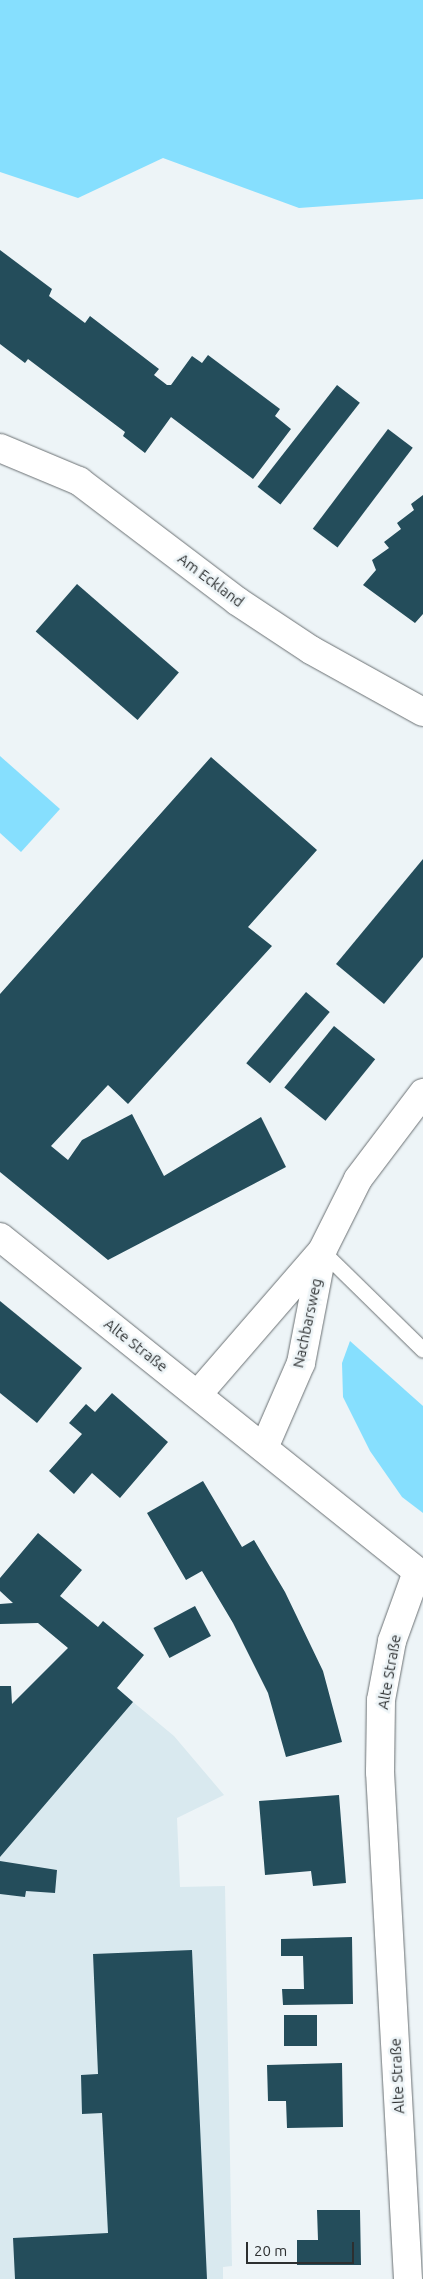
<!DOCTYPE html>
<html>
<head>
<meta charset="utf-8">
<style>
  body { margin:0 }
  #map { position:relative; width:423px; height:2279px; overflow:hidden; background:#edf4f7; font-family:Ubuntu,sans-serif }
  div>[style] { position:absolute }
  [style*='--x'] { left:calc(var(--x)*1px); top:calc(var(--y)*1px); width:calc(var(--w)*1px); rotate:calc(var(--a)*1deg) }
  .built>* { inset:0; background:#d9e9ef }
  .green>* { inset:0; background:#86dffe }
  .building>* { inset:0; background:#244d5b; transform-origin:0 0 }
  .roads { filter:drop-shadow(0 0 1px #6a7073) drop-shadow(0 0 1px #6a7073) }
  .lane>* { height:15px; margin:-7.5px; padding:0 7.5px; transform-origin:7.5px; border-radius:7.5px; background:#fff }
  .street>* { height:28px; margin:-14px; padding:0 14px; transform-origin:14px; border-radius:14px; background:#fff }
  .secondary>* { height:28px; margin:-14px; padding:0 14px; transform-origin:14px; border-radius:14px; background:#fff }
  span { translate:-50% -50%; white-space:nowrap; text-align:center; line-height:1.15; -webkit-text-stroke:5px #edf4f7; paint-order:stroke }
  .street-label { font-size:15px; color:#2c2f30 }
  .scale { position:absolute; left:246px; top:2242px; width:108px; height:22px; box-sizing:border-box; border:2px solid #2c2f30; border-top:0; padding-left:6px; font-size:15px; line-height:18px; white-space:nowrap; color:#2c2f30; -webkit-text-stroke:4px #edf4f7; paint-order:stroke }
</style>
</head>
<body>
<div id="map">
  <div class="built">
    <div style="clip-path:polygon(68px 1648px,174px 1736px,224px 1795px,177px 1818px,180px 1887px,225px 1886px,232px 2266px,223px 2267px,223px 2279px,0 2279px,0 1724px,12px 1704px)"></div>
  </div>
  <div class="green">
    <div style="clip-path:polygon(0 0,423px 0,423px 199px,299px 208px,163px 158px,78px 198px,0 172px)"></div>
    <div style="clip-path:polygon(0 756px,60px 809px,21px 852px,0 833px)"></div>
    <div style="clip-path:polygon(350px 1341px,423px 1406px,423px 1513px,402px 1497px,370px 1451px,343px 1397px,342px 1363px)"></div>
  </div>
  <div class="building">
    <div style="clip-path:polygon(0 250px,52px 289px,49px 296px,85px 323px,90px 316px,159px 369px,154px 375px,167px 385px,171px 385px,192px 356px,202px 363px,208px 355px,280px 409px,275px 416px,291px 429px,253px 479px,171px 417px,145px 453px,123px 436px,125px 432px,28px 359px,25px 363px,0 344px)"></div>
    <div style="left:337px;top:385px;width:29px;height:129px;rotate:38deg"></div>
    <div style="left:388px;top:429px;width:31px;height:125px;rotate:37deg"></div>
    <div style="clip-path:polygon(423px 495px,423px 614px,415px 623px,363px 585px,376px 570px,372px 560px,389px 548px,384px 542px,401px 529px,397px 523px,414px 510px,411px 504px)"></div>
    <div style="left:77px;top:584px;width:135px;height:63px;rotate:41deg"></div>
    <div style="clip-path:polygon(211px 757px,317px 850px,248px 927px,272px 946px,128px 1104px,108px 1085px,51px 1146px,68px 1160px,82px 1140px,132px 1114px,164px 1176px,261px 1117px,286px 1167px,108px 1260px,0 1172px,0 994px)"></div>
    <div style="clip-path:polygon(423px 859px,423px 957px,384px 1004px,336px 964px)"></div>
    <div style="left:306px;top:992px;width:31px;height:93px;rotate:40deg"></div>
    <div style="left:334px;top:1026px;width:53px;height:79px;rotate:39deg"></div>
    <div style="clip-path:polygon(0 1301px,82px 1368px,37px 1423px,0 1393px)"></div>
    <div style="clip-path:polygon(112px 1393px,168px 1442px,120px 1498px,92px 1473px,74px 1494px,49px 1471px,82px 1434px,69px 1423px,86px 1404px,95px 1412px)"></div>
    <div style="clip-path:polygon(203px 1481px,242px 1547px,254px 1540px,285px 1592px,323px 1671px,342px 1742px,286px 1757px,268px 1693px,233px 1623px,202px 1571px,186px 1580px,147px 1513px)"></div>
    <div style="clip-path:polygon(38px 1533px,82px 1570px,60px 1596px,98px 1627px,103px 1621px,144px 1655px,117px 1688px,133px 1702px,0 1857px,0 1686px,11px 1686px,12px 1704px,68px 1648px,38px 1623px,0 1624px,0 1604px,13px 1603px,0 1591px,0 1578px)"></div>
    <div style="left:195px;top:1606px;width:34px;height:47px;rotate:62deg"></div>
    <div style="clip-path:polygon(339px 1795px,346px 1883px,313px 1886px,311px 1871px,265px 1875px,259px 1801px)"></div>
    <div style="clip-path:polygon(0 1861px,57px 1870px,55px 1893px,26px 1891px,25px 1897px,0 1894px)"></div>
    <div style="clip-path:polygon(352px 1937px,353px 2004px,283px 2005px,282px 1989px,304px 1989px,303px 1956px,281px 1956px,281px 1939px)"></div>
    <div style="clip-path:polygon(192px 1950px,207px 2279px,15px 2279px,13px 2238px,108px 2233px,102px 2113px,82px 2114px,81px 2075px,98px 2074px,93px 1954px)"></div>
    <div style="left:317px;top:2015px;width:31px;height:33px;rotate:90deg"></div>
    <div style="clip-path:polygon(342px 2063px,343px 2127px,287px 2128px,286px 2101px,268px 2101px,267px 2065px)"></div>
    <div style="clip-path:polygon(317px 2210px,360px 2210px,361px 2265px,297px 2265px,297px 2240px,318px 2240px)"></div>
  </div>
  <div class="roads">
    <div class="lane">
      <div style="--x:322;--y:1251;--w:141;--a:44.4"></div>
    </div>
    <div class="street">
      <div style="--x:0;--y:448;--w:86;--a:22.7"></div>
      <div style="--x:79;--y:481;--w:198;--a:37.2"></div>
      <div style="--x:237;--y:601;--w:89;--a:33.5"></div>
      <div style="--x:311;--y:650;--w:128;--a:29"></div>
      <div style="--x:408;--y:2279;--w:508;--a:-93.16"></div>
      <div style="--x:380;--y:1772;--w:72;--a:-89.2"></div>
      <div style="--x:381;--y:1700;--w:60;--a:-79.4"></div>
      <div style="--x:392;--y:1641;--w:73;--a:-70.1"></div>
    </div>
    <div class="secondary">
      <div style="--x:0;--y:1237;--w:542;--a:38.71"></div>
      <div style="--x:198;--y:1394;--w:189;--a:-49.1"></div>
      <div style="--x:322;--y:1251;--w:80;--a:-63.4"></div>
      <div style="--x:358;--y:1179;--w:108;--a:-52.9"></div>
      <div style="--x:264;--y:1448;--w:93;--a:-66.5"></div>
      <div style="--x:301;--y:1363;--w:111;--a:-79.1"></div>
    </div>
  </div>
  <div class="street-label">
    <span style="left:211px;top:580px;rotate:37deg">Am Eckland</span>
    <span style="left:307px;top:1323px;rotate:-78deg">Nachbarsweg</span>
    <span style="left:136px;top:1345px;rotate:38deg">Alte Straße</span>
    <span style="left:389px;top:1672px;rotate:-80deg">Alte Straße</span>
    <span style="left:397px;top:2076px;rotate:-93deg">Alte Straße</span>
  </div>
  <div class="scale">20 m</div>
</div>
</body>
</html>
